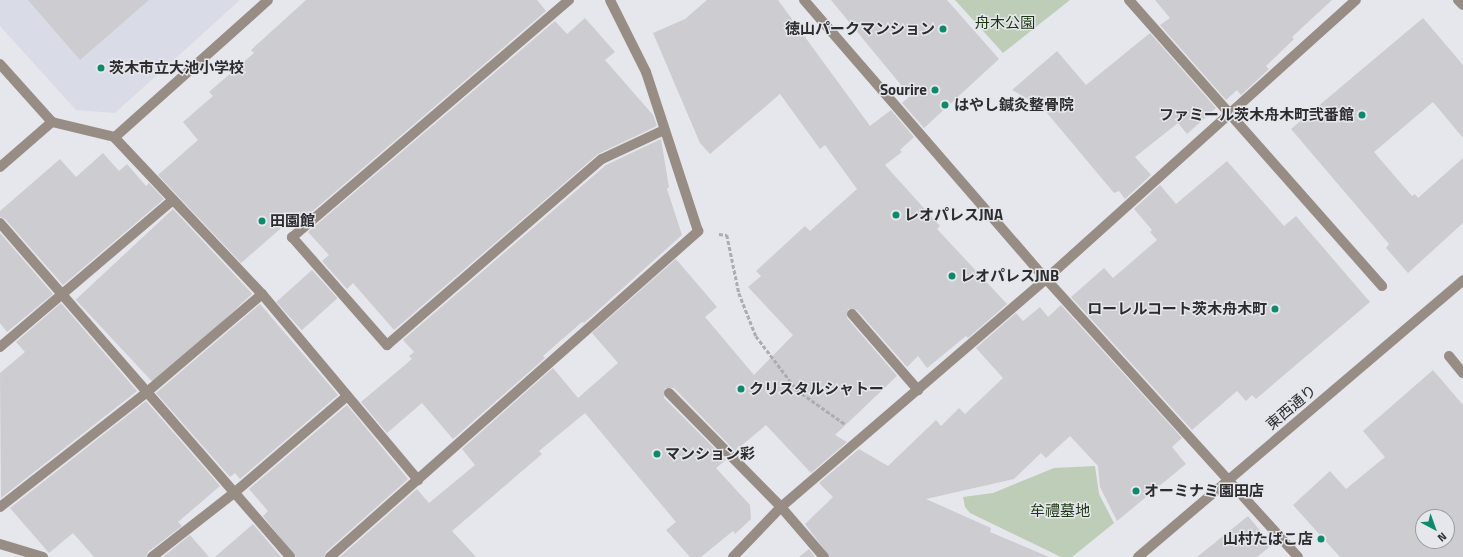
<!DOCTYPE html>
<html>
<head>
<meta charset="utf-8">
<style>
  body { margin:0 }
  #map { position:relative; width:1463px; height:557px; overflow:hidden; background:#e6e7ec; font-family:"Titillium Web","Noto Sans JP",sans-serif }
  div>[style] { position:absolute }
  [style*='--x'] { left:calc(var(--x)*1px); top:calc(var(--y)*1px); width:calc(var(--w)*1px); rotate:calc(var(--a)*1deg) }
  .built>* { inset:0; background:#d9dbe7 }
  .green>* { inset:0; background:#becdb8 }
  .building>* { inset:0; background:#ccccd1; transform-origin:0 0 }
  .path>* { height:2.5px; margin-top:-1.25px; transform-origin:0; background:repeating-linear-gradient(90deg,#adadb1 0 4px,transparent 0 6px) }
  .minor>* { height:10px; margin:-5px; padding:0 5px; transform-origin:5px; border-radius:5px; background:#988d85 }
  .dots>* { width:11px; height:11px; translate:-50% -50%; box-sizing:border-box; border:2px solid #e6e7ec; border-radius:50% }
  span { translate:-50% -50%; white-space:nowrap; text-align:center; line-height:1.15; -webkit-text-stroke:3px #e6e7ec; paint-order:stroke }
  .park-label { font-size:15px; color:#1c3611 }
  .poi-label { font-size:15px; color:#2c2c2e; font-weight:700 }
  .right { translate:-100% -50%; text-align:right }
  .left { translate:0 -50%; text-align:left }
  .street-label { font-size:15px; color:#2c2c2e }
  .north { position:absolute; left:1415px; top:509px; width:40px; height:40px; box-sizing:border-box; background:#e6e7ec; border:1px solid #9c9ca0; border-radius:50%; rotate:139deg; font-size:11px; font-weight:700; line-height:16px; text-align:center; color:#2c2c2e }
  .north::after { content:''; display:block; margin:auto; width:14px; height:18px; background:#0e896c; clip-path:polygon(50% 0,100% 100%,50% 72%,0 100%) }
</style>
</head>
<body>
<div id="map">
  <div class="built">
    <div style="clip-path:polygon(0 0,240px 0,115px 113px,76px 110px,0 26px)"></div>
  </div>
  <div class="green">
    <div style="clip-path:polygon(955px 0,1070px 0,1003px 53px)"></div>
    <div style="clip-path:polygon(1095px 466px,1099px 494px,1114px 523px,1072px 557px,1061px 557px,970px 513px,965px 507px,963px 497px,993px 493px,1054px 468px)"></div>
  </div>
  <div class="building">
    <div style="clip-path:polygon(28px 0,149px 0,80px 60px)"></div>
    <div style="clip-path:polygon(306px 0,537px 0,546px 11px,300px 222px,295px 216px,241px 263px,158px 175px,198px 140px,183px 122px,213px 96px,209px 92px,254px 53px,251px 50px)"></div>
    <div style="clip-path:polygon(707px 0,778px 0,870px 126px,891px 110px,914px 137px,900px 150px,902px 152px,885px 165px,940px 226px,937px 229px,1007px 304px,968px 338px,966px 336px,927px 368px,918px 356px,907px 367px,857px 310px,848px 309px,847px 318px,897px 376px,835px 435px,847px 442px,811px 473px,766px 425px,735px 451px,674px 388px,665px 388px,664px 398px,726px 460px,716px 468px,750px 505px,751px 519px,735px 534px,733px 531px,701px 557px,690px 557px,666px 530px,676px 522px,585px 413px,539px 451px,542px 454px,452px 531px,476px 557px,340px 557px,417px 489px,429px 503px,475px 465px,462px 449px,553px 368px,578px 398px,618px 363px,592px 333px,676px 259px,717px 307px,705px 317px,754px 375px,793px 335px,748px 287px,761px 276px,756px 271px,805px 226px,810px 231px,857px 189px,825px 145px,820px 149px,780px 94px,710px 154px,700px 143px,653px 33px,685px 19px)"></div>
    <div style="clip-path:polygon(831px 0,947px 0,999px 59px,924px 128px,902px 103px,910px 96px)"></div>
    <div style="clip-path:polygon(1155px 0,1332px 0,1292px 37px,1294px 39px,1266px 66px,1269px 69px,1241px 95px,1237px 90px,1226px 100px,1160px 25px,1170px 18px)"></div>
    <div style="clip-path:polygon(585px 18px,615px 52px,605px 60px,653px 115px,657px 126px,598px 154px,394px 330px,353px 283px,347px 289px,322px 261px,329px 255px,308px 232px,555px 21px,567px 34px)"></div>
    <div style="clip-path:polygon(1423px 18px,1463px 65px,1463px 138px,1433px 102px,1374px 152px,1412px 196px,1415px 194px,1418px 198px,1463px 158px,1463px 223px,1408px 273px,1386px 248px,1389px 244px,1291px 129px)"></div>
    <div style="clip-path:polygon(1150px 33px,1216px 108px,1187px 134px,1178px 123px,1135px 157px,1151px 175px,1125px 199px,1119px 191px,1114px 193px,1042px 107px,1012px 90px,1057px 51px,1086px 85px)"></div>
    <div style="clip-path:polygon(661px 139px,669px 187px,667px 189px,682px 235px,584px 323px,582px 322px,543px 356px,545px 358px,453px 439px,422px 403px,387px 433px,361px 402px,412px 359px,409px 356px,414px 352px,403px 340px,606px 165px)"></div>
    <div style="clip-path:polygon(103px 153px,119px 171px,127px 164px,146px 186px,149px 183px,164px 199px,63px 285px,5px 219px,0 217px,0 211px,60px 159px,76px 177px)"></div>
    <div style="clip-path:polygon(1227px 161px,1284px 226px,1296px 216px,1370px 302px,1256px 399px,1252px 395px,1246px 401px,1237px 391px,1192px 430px,1071px 297px,1104px 268px,1113px 278px,1157px 240px,1150px 232px,1152px 230px,1134px 209px,1160px 185px,1176px 204px)"></div>
    <div style="left:173px;top:209px;width:116px;height:133px;rotate:47deg"></div>
    <div style="clip-path:polygon(0 233px,53px 294px,7px 332px,0 323px)"></div>
    <div style="left:312px;top:270px;width:38px;height:48px;rotate:48deg"></div>
    <div style="clip-path:polygon(61px 303px,137px 391px,1px 498px,0 373px,25px 352px,16px 342px)"></div>
    <div style="clip-path:polygon(260px 304px,338px 395px,240px 479px,235px 473px,230px 477px,156px 393px)"></div>
    <div style="clip-path:polygon(1061px 305px,1182px 438px,1172px 447px,1186px 464px,1117px 521px,1100px 487px,1098px 466px,1070px 436px,1046px 458px,1041px 453px,1014px 479px,926px 499px,991px 528px,990px 532px,1049px 557px,830px 557px,805px 524px,833px 497px,819px 483px,859px 449px,888px 466px,936px 420px,941px 426px,959px 408px,965px 414px,1003px 378px,976px 348px,1016px 313px,1023px 321px,1040px 307px,1048px 317px)"></div>
    <div style="clip-path:polygon(evenodd,1433px 370px,1463px 405px,1463px 557px,1340px 557px,1293px 505px,1330px 471px,1346px 489px,1385px 457px,1363px 431px,1433px 370px,1423px 517px,1447px 517px,1447px 541px,1423px 541px,1423px 517px)"></div>
    <div style="clip-path:polygon(146px 401px,220px 486px,178px 522px,182px 526px,148px 552px,146px 557px,94px 557px,73px 533px,49px 553px,10px 508px)"></div>
    <div style="clip-path:polygon(347px 405px,408px 479px,326px 552px,324px 557px,296px 557px,263px 516px,268px 511px,249px 489px)"></div>
    <div style="clip-path:polygon(1248px 516px,1272px 545px,1257px 557px,1197px 557px)"></div>
    <div style="clip-path:polygon(253px 524px,281px 557px,215px 557px)"></div>
    <div style="clip-path:polygon(190px 535px,209px 557px,163px 557px)"></div>
    <div style="clip-path:polygon(809px 549px,815px 557px,799px 557px)"></div>
  </div>
  <div class="path">
    <div style="--x:719;--y:234;--w:8;--a:7"></div>
    <div style="--x:727;--y:235;--w:59;--a:78.3"></div>
    <div style="--x:739;--y:293;--w:46;--a:68.4"></div>
    <div style="--x:756;--y:336;--w:68;--a:52.8"></div>
    <div style="--x:797;--y:390;--w:59;--a:35.3"></div>
  </div>
  <div class="minor">
    <div style="--x:569;--y:0;--w:365;--a:139.4"></div>
    <div style="--x:292;--y:237;--w:144;--a:48.7"></div>
    <div style="--x:387;--y:345;--w:284;--a:-40.9"></div>
    <div style="--x:602;--y:159;--w:68;--a:-25.1"></div>
    <div style="--x:804;--y:0;--w:369;--a:49.1"></div>
    <div style="--x:1046;--y:279;--w:375;--a:47.8"></div>
    <div style="--x:1129;--y:0;--w:382;--a:48.5"></div>
    <div style="--x:1458;--y:0;--w:7;--a:45"></div>
    <div style="--x:0;--y:64;--w:78;--a:48.1"></div>
    <div style="--x:52;--y:122;--w:65;--a:13.4"></div>
    <div style="--x:115;--y:137;--w:205;--a:-41.8"></div>
    <div style="--x:114;--y:137;--w:216;--a:46.7"></div>
    <div style="--x:262;--y:294;--w:243;--a:50"></div>
    <div style="--x:0;--y:167;--w:69;--a:-40.9"></div>
    <div style="--x:0;--y:223;--w:442;--a:49"></div>
    <div style="--x:852;--y:314;--w:101;--a:49"></div>
    <div style="--x:0;--y:347;--w:227;--a:-40.4"></div>
    <div style="--x:1449;--y:356;--w:22;--a:51"></div>
    <div style="--x:669;--y:393;--w:160;--a:45.5"></div>
    <div style="--x:781;--y:507;--w:66;--a:49.3"></div>
    <div style="--x:0;--y:507;--w:187;--a:-38"></div>
    <div style="--x:147;--y:392;--w:151;--a:-40.4"></div>
    <div style="--x:0;--y:544;--w:45;--a:16.8"></div>
    <div style="--x:152;--y:557;--w:104;--a:-38"></div>
    <div style="--x:234;--y:493;--w:149;--a:-40.6"></div>
    <div style="--x:330;--y:557;--w:492;--a:-41.5"></div>
    <div style="--x:698;--y:231;--w:167;--a:-108.1"></div>
    <div style="--x:646;--y:72;--w:80;--a:-116.6"></div>
    <div style="--x:733;--y:557;--w:69;--a:-46.2"></div>
    <div style="--x:781;--y:507;--w:350;--a:-40.7"></div>
    <div style="--x:1046;--y:279;--w:417;--a:-42"></div>
    <div style="--x:1138;--y:557;--w:427;--a:-40.4"></div>
  </div>
  <div class="dots">
    <div style="left:943px;top:29px;background:#0e896c"></div>
    <div style="left:101px;top:68px;background:#0e896c"></div>
    <div style="left:935px;top:90px;background:#0e896c"></div>
    <div style="left:945px;top:105px;background:#0e896c"></div>
    <div style="left:1362px;top:115px;background:#0e896c"></div>
    <div style="left:896px;top:215px;background:#0e896c"></div>
    <div style="left:262px;top:221px;background:#0e896c"></div>
    <div style="left:952px;top:276px;background:#0e896c"></div>
    <div style="left:1275px;top:309px;background:#0e896c"></div>
    <div style="left:741px;top:389px;background:#0e896c"></div>
    <div style="left:657px;top:454px;background:#0e896c"></div>
    <div style="left:1136px;top:491px;background:#0e896c"></div>
    <div style="left:1321px;top:539px;background:#0e896c"></div>
  </div>
  <div class="park-label">
    <span style="left:1005px;top:23px">舟木公園</span>
    <span style="left:1060px;top:511px">牟禮墓地</span>
  </div>
  <div class="poi-label">
    <span class="right" style="left:935px;top:29px">徳山パークマンション</span>
    <span class="left" style="left:109px;top:68px">茨木市立大池小学校</span>
    <span class="right" style="left:927px;top:90px">Sourire</span>
    <span class="left" style="left:954px;top:105px">はやし鍼灸整骨院</span>
    <span class="right" style="left:1354px;top:115px">ファミール茨木舟木町弐番館</span>
    <span class="left" style="left:904px;top:215px">レオパレスJNA</span>
    <span class="left" style="left:270px;top:221px">田園館</span>
    <span class="left" style="left:960px;top:276px">レオパレスJNB</span>
    <span class="right" style="left:1267px;top:309px">ローレルコート茨木舟木町</span>
    <span class="left" style="left:749px;top:389px">クリスタルシャトー</span>
    <span class="left" style="left:665px;top:454px">マンション彩</span>
    <span class="left" style="left:1144px;top:491px">オーミナミ園田店</span>
    <span class="right" style="left:1313px;top:539px">山村たばこ店</span>
  </div>
  <div class="street-label">
    <span style="left:1291px;top:407px;rotate:-40deg">東西通り</span>
  </div>
  <div class="north">N</div>
</div>
</body>
</html>
